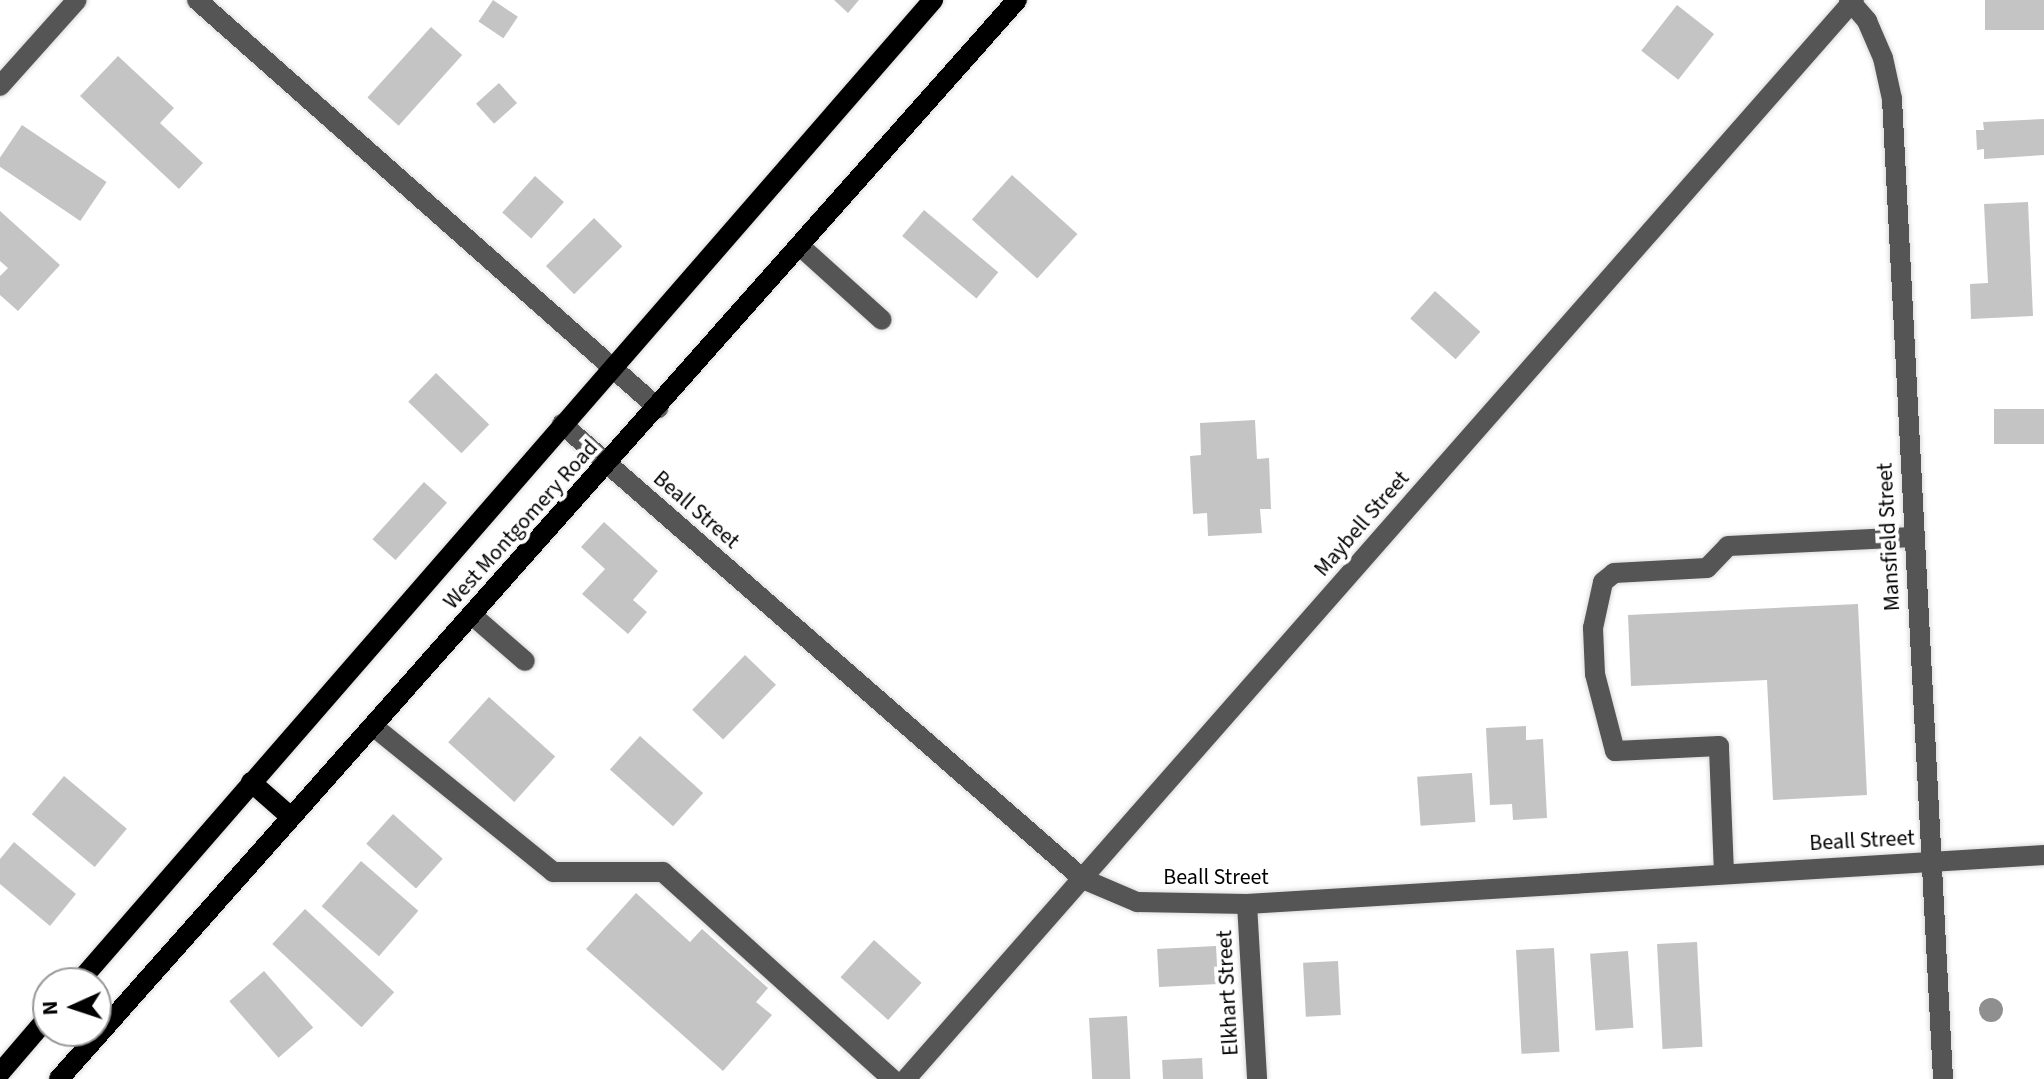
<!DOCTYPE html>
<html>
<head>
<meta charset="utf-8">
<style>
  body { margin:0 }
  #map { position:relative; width:2044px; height:1079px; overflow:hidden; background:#fff; font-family:"Source Sans 3",sans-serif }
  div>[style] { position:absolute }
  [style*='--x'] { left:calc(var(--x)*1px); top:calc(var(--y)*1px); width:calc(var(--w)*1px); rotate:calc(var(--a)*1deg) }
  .building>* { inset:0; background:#c4c4c4; transform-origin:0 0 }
  .roads { filter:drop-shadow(0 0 2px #dbdbdb) drop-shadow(0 0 2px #dbdbdb) }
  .minor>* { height:20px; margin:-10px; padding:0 10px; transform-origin:10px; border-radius:10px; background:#555 }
  .major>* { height:20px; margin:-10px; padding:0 10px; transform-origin:10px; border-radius:10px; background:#000 }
  .trees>* { width:24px; height:24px; margin:-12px; border-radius:50%; background:#8f8f8f }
  span { translate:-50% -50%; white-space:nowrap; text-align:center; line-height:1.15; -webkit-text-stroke:8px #fff; paint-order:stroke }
  .street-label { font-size:22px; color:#000 }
  .north { position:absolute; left:32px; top:967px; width:80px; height:80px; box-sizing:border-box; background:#fff; border:2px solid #999; border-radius:50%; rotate:267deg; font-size:22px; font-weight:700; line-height:32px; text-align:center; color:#000 }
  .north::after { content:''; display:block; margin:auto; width:28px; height:36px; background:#000; clip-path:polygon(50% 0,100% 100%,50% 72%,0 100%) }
</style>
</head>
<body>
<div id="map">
  <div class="building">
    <div style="left:493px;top:0;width:30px;height:26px;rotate:34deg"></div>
    <div style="clip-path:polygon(834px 0,859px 0,848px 13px)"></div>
    <div style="left:1985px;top:0;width:59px;height:30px"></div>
    <div style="left:1677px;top:5px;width:47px;height:58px;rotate:38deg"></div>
    <div style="left:431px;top:27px;width:42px;height:95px;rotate:42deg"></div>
    <div style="clip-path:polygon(118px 56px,174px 108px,160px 123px,203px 163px,179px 189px,80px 96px)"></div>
    <div style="left:499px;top:83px;width:27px;height:31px;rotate:48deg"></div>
    <div style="clip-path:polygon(2044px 119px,2044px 155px,1984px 159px,1984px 149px,1977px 150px,1976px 130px,1984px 130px,1983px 122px)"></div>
    <div style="left:22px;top:125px;width:102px;height:47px;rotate:34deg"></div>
    <div style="left:1012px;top:175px;width:88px;height:60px;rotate:42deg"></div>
    <div style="left:535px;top:176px;width:39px;height:49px;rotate:42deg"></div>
    <div style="clip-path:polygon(2028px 202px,2033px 316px,1971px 319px,1970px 284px,1988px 283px,1984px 204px)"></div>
    <div style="left:924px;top:210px;width:97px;height:34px;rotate:40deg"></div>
    <div style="clip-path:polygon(0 211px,60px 265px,18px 311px,0 295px,0 276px,8px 268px,0 261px)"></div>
    <div style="left:594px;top:218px;width:40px;height:68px;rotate:45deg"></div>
    <div style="left:1435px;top:291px;width:61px;height:37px;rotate:42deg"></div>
    <div style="left:436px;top:373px;width:74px;height:40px;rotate:44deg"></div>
    <div style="left:2044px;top:409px;width:35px;height:50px;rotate:90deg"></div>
    <div style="clip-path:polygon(1255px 420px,1257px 459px,1269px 458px,1271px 509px,1260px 509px,1262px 533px,1208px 536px,1207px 513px,1193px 514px,1190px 456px,1201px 455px,1200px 423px)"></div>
    <div style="left:424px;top:482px;width:31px;height:77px;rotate:42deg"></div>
    <div style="clip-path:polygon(604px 522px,658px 571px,633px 600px,647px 612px,628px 634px,582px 594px,605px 569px,581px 547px)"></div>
    <div style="clip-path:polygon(1858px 604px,1867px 795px,1773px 800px,1767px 680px,1631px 686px,1628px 615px)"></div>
    <div style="left:745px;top:655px;width:43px;height:76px;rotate:44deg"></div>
    <div style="left:489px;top:697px;width:89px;height:61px;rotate:42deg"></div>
    <div style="clip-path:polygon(1526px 726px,1526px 740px,1543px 739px,1547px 818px,1513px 820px,1512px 804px,1490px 805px,1486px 728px)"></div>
    <div style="left:640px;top:736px;width:85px;height:45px;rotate:42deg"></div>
    <div style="left:1472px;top:773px;width:49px;height:55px;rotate:86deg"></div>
    <div style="left:64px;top:776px;width:82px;height:50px;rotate:40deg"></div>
    <div style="left:393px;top:814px;width:67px;height:40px;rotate:42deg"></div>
    <div style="clip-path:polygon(14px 842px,76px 894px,50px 926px,0 884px,0 859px)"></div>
    <div style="left:361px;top:861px;width:76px;height:60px;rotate:41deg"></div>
    <div style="clip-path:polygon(636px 893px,690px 942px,702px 929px,768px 988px,756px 1002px,772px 1015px,723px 1071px,586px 949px)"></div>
    <div style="left:305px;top:909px;width:122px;height:48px;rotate:43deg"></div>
    <div style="left:874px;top:940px;width:64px;height:50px;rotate:42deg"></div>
    <div style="left:1697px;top:942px;width:105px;height:40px;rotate:87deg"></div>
    <div style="left:1216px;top:946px;width:38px;height:59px;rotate:87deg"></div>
    <div style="left:1554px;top:948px;width:104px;height:38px;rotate:87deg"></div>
    <div style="left:1628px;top:951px;width:77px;height:38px;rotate:86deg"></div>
    <div style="left:1338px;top:961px;width:54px;height:35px;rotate:87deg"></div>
    <div style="left:264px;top:971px;width:75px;height:46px;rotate:49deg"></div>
    <div style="left:1127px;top:1016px;width:63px;height:38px;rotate:87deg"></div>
    <div style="left:1202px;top:1058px;width:21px;height:40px;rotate:87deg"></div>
  </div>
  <div class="roads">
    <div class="minor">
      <div style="--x:197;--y:0;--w:616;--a:41.51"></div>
      <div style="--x:1849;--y:0;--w:28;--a:49"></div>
      <div style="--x:1867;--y:21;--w:40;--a:66.6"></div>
      <div style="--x:1883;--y:58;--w:42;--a:77.6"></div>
      <div style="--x:1892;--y:99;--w:981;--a:87.02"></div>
      <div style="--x:0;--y:86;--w:115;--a:-48.2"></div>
      <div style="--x:800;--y:246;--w:110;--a:42.1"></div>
      <div style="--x:562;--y:424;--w:692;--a:41.13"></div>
      <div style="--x:1083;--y:879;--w:59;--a:23.1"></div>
      <div style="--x:1137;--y:902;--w:110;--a:1"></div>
      <div style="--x:1247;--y:904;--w:799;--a:-3.52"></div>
      <div style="--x:472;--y:615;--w:70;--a:41"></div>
      <div style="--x:373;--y:726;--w:232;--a:39"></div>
      <div style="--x:553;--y:872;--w:110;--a:0"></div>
      <div style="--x:663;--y:872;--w:309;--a:42.1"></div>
      <div style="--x:1724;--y:873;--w:127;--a:-92.3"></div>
      <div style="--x:1719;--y:746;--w:104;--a:177.2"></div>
      <div style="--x:1615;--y:751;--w:80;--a:-104.6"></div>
      <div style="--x:1595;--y:674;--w:46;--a:-92.5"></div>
      <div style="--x:1593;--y:628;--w:47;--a:-77.7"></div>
      <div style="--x:1603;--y:582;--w:14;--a:-39"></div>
      <div style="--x:1614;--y:573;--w:93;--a:-3.1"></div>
      <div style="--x:1707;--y:568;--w:30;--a:-46"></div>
      <div style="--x:1728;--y:546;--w:185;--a:-2.8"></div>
      <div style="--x:1247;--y:904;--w:175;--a:86.7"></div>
      <div style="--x:906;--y:1079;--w:1436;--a:-48.7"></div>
    </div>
    <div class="major">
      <div style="--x:251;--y:782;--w:53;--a:41.2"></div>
      <div style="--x:78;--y:983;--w:1303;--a:-48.98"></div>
      <div style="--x:0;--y:1073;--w:74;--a:-49.4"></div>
      <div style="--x:59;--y:1079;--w:1443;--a:-48.4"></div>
    </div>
  </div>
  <div class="trees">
    <div style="left:1991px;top:1010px"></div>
  </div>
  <div class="street-label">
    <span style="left:696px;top:510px;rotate:41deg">Beall Street</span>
    <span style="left:1362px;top:524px;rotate:-49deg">Maybell Street</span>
    <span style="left:521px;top:525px;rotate:-48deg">West Montgomery Road</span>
    <span style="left:1889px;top:537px;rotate:-93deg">Mansfield Street</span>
    <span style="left:1862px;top:841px;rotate:-3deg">Beall Street</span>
    <span style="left:1216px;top:878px">Beall Street</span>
    <span style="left:1228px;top:993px;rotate:-93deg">Elkhart Street</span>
  </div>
  <div class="north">N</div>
</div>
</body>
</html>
